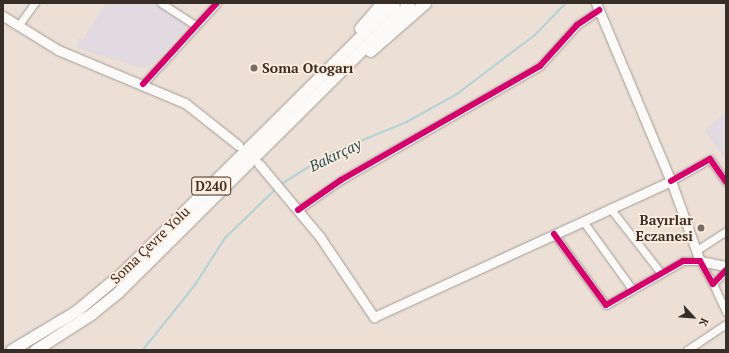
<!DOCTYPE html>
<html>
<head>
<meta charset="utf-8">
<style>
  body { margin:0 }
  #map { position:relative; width:729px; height:353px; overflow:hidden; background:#ecdfd5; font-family:"PT Serif",serif }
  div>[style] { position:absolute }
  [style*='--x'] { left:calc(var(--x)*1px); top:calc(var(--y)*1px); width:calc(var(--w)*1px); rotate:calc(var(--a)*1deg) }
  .education>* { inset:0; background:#e2dae1 }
  .stream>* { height:1.5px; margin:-0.75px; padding:0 0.75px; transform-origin:0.75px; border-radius:0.75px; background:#b0d2d9 }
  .roads { filter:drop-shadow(0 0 1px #a49b93) drop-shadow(0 0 1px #a49b93) }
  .minor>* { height:7px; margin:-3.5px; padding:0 3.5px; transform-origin:3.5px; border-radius:3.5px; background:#fcfaf9 }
  .secondary>* { height:9px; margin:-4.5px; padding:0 4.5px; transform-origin:4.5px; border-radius:4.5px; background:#fcfaf9 }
  .trunk>* { height:11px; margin:-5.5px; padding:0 5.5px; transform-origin:5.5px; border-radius:5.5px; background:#fcfaf9 }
  .cycleway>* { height:6px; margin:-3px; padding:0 3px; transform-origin:3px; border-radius:3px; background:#d6006c }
  .dots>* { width:11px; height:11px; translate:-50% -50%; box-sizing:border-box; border:2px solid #ffecdd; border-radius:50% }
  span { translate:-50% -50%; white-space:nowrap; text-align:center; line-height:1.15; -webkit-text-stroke:3.5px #ffecdd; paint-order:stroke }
  .shield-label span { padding:1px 3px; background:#ffecdd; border:1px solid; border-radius:3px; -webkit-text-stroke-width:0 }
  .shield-label { font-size:13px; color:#372e27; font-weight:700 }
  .poi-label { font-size:14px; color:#372e27; font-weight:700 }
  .left { translate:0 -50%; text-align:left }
  .right { translate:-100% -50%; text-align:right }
  .street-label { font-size:14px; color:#372e27 }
  .water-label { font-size:15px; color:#1e4e58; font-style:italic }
  .frame { position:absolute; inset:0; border:4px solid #372e27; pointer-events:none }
  .north { position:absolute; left:673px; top:297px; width:40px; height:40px; -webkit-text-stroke:3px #ffecdd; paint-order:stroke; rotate:116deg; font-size:11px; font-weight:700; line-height:16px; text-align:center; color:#372e27 }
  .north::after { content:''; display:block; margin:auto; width:14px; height:18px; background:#372e27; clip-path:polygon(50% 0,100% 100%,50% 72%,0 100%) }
</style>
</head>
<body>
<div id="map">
  <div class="education">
    <div style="clip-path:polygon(106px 3px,155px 3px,189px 24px,152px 65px,142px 68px,76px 48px,78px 39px,83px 39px)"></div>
    <div style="clip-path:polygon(726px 112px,726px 160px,704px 130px)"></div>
  </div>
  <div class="stream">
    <div style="--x:280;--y:185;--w:60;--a:-32.1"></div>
    <div style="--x:331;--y:153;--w:82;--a:-22.2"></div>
    <div style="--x:407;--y:122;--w:57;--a:-29.2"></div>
    <div style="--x:457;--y:94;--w:98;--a:-37.1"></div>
    <div style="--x:535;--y:35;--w:45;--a:-45.9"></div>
    <div style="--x:143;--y:350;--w:83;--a:-51.3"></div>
    <div style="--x:195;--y:285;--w:56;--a:-57.4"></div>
    <div style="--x:225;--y:238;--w:71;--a:-43.9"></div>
  </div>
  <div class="roads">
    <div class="minor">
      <div style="--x:161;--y:3;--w:40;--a:32.9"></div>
      <div style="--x:18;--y:26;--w:29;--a:-54"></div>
      <div style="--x:143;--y:84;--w:110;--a:-47.6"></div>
      <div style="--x:671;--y:181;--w:45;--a:-29.4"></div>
      <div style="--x:710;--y:159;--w:28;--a:55"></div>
      <div style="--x:610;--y:208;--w:83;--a:51.9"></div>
      <div style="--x:298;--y:210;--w:52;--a:-34.9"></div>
      <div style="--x:341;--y:180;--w:229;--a:-29.8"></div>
      <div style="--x:540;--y:66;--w:55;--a:-47.9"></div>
      <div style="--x:577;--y:25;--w:27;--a:-34"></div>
      <div style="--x:583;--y:221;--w:84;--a:54.2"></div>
      <div style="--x:554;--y:234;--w:88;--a:53.8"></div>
      <div style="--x:606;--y:305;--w:89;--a:-29.7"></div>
      <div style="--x:683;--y:261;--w:17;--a:0"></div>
      <div style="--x:700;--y:261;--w:26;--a:61"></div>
      <div style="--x:713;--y:284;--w:19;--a:-47"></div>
      <div style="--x:697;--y:250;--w:35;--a:-33"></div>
      <div style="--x:713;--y:284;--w:31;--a:65"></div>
      <div style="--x:687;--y:350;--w:47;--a:-33.7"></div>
    </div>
    <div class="secondary">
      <div style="--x:596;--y:3;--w:193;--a:67.2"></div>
      <div style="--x:671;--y:181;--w:85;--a:70.1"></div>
      <div style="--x:700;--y:261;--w:26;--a:11"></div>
      <div style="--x:3;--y:16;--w:65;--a:31.7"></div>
      <div style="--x:58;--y:50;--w:138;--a:22.7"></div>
      <div style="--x:185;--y:103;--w:68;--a:38.4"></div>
      <div style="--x:259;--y:164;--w:95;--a:50.1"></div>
      <div style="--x:320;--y:237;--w:97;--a:56"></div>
      <div style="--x:374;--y:317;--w:327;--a:-24.6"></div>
    </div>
    <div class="trunk">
      <div style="--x:360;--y:28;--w:33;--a:-49"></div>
      <div style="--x:370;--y:51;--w:73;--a:-41.1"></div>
      <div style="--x:11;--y:350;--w:76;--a:-31"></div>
      <div style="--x:76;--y:311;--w:61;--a:-39.7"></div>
      <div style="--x:123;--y:272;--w:382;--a:-44.8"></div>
      <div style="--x:35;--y:350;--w:67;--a:-32.7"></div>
      <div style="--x:91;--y:314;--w:35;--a:-39"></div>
      <div style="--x:118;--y:292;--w:410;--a:-44.8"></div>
    </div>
  </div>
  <div class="cycleway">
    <div style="--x:143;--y:84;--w:110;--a:-47.6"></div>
    <div style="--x:671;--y:181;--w:45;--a:-29.4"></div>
    <div style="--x:710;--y:159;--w:28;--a:55"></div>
    <div style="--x:298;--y:210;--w:52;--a:-34.9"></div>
    <div style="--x:341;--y:180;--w:229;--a:-29.8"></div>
    <div style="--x:540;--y:66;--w:55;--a:-47.9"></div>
    <div style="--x:577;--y:25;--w:27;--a:-34"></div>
    <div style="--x:554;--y:234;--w:88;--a:53.8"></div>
    <div style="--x:606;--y:305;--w:89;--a:-29.7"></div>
    <div style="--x:683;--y:261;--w:17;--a:0"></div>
    <div style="--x:700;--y:261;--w:26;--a:61"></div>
    <div style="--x:713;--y:284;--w:19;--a:-47"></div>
  </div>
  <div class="dots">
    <div style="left:254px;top:68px;background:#766c64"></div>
    <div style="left:701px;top:228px;background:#766c64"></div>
  </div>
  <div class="shield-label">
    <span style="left:211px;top:186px">D240</span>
  </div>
  <div class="poi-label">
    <span class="left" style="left:262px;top:68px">Soma Otogarı</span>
    <span class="right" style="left:693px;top:228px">Bayırlar<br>Eczanesi</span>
  </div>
  <div class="street-label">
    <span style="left:150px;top:245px;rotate:-44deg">Soma Çevre Yolu</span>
  </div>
  <div class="water-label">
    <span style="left:335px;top:155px;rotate:-26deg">Bakırçay</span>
  </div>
  <div class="frame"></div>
  <div class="north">K</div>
</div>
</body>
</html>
